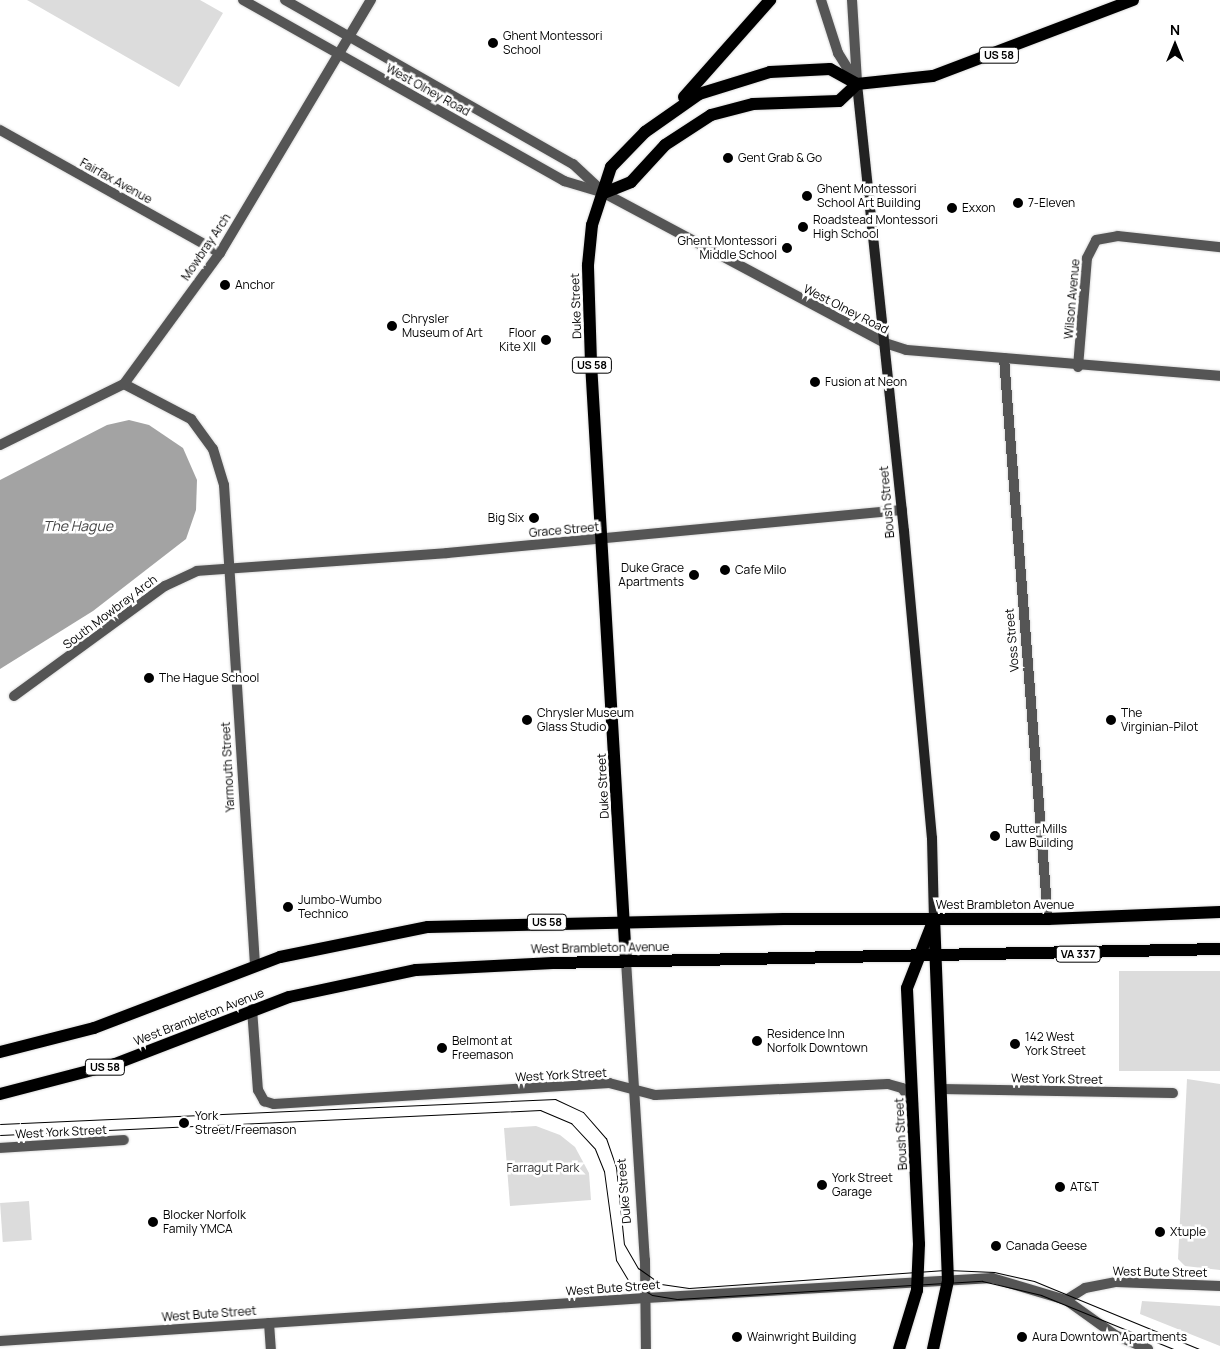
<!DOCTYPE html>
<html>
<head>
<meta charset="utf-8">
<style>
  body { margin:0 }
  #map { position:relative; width:1220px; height:1349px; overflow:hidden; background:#fff; font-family:Manrope,sans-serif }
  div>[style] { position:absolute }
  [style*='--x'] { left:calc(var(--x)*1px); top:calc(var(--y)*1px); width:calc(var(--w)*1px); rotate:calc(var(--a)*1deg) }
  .green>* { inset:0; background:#dcdcdc; transform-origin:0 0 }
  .water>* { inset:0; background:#a3a3a3 }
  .roads { filter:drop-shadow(0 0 1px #dbdbdb) drop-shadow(0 0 1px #dbdbdb) }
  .minor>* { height:10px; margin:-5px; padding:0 5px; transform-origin:5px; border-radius:5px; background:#555 }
  .tertiary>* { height:10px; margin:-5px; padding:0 5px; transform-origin:5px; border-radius:5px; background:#555 }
  .secondary>* { height:10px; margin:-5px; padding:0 5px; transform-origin:5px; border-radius:5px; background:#222 }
  .primary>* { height:12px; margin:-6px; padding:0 6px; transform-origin:6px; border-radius:6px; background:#000 }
  .tram>* { height:1px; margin:-0.5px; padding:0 0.5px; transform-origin:0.5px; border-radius:0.5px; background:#000 }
  .dots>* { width:14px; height:14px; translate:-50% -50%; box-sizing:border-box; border:2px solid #fff; border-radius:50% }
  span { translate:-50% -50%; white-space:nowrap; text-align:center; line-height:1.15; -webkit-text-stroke:5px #fff; paint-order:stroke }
  .shield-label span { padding:1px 4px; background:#fff; border:1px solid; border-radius:4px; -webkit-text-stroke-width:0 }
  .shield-label { font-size:11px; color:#000; font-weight:700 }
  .poi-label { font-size:12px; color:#000 }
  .left { translate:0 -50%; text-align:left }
  .right { translate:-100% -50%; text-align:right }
  .street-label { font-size:12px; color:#000 }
  .park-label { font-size:12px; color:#333 }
  .water-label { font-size:14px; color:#444; font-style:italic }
  .north { position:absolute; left:1150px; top:20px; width:50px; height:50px; -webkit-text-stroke:4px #fff; paint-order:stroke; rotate:0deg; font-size:14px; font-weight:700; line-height:20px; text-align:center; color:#000 }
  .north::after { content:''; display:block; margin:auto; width:18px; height:22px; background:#000; clip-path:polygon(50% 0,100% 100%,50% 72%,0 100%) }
</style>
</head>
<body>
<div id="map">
  <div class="green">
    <div style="clip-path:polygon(27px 0,200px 0,223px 13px,179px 87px)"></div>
    <div style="left:1220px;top:971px;width:100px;height:101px;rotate:90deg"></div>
    <div style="clip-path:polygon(1187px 1079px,1220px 1084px,1220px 1270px,1185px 1266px,1178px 1259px)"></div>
    <div style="clip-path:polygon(536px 1126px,560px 1135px,575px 1147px,589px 1173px,591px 1200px,510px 1206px,504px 1128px)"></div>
    <div style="left:29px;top:1201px;width:39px;height:29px;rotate:86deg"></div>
    <div style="clip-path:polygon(1142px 1301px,1220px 1306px,1220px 1346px,1140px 1314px)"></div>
  </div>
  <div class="water">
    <div style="clip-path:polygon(129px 420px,149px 425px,183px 448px,197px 480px,196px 510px,186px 539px,93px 611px,0 669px,0 480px,107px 425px)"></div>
  </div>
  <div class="roads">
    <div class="minor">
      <div style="--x:0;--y:130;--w:252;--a:29.2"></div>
      <div style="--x:1004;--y:358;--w:563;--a:85.52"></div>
      <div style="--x:1078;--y:367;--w:109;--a:-85.3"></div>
      <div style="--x:1087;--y:258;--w:20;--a:-63"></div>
      <div style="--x:1096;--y:240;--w:22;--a:-10"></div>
      <div style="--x:1118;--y:236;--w:103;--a:6.2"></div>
      <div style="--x:124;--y:384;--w:76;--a:27.6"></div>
      <div style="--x:191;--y:419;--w:37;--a:54"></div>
      <div style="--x:213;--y:449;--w:38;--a:73"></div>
      <div style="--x:224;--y:485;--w:481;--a:86.3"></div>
      <div style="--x:0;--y:445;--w:138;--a:-26.2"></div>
      <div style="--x:124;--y:384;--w:162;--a:-53.8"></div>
      <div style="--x:220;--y:253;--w:295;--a:-59.2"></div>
      <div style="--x:14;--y:696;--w:187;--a:-36.1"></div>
      <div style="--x:165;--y:586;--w:35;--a:-25"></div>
      <div style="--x:197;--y:571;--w:251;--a:-4.1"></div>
      <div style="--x:447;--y:553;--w:457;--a:-5.4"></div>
      <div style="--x:252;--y:1009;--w:81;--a:85.8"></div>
      <div style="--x:258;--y:1090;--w:13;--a:61"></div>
      <div style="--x:264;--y:1101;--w:10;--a:17"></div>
      <div style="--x:274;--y:1104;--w:336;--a:-3.6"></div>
      <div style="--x:609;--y:1083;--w:48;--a:14.6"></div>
      <div style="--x:655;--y:1095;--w:233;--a:-2.7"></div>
      <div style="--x:888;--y:1084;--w:15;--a:16"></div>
      <div style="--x:902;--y:1088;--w:19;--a:54"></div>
      <div style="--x:941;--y:1089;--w:232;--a:1"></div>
      <div style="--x:0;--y:1148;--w:124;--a:-3.7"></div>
      <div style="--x:269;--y:1323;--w:26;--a:86"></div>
      <div style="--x:0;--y:1341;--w:647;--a:-3.81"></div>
    </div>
    <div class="tertiary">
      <div style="--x:243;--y:0;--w:369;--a:29.4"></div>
      <div style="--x:564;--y:181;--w:42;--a:16.7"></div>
      <div style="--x:604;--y:193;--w:319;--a:28.1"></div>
      <div style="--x:885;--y:343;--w:22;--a:18"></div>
      <div style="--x:906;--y:350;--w:315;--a:4.7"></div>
      <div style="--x:285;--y:0;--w:331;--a:29.7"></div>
      <div style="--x:573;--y:164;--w:40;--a:43"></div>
      <div style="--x:821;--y:0;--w:56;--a:72.2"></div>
      <div style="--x:838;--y:53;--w:36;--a:58"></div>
      <div style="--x:852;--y:0;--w:81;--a:86.5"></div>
      <div style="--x:626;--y:961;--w:300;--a:86.4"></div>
      <div style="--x:645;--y:1260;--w:89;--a:89.4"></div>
      <div style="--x:646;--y:1298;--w:347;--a:-3.3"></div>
      <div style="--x:992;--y:1278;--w:77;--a:16.6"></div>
      <div style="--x:1066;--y:1300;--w:60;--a:35.5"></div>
      <div style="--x:1115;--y:1335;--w:36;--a:23"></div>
      <div style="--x:1066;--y:1300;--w:22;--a:-32"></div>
      <div style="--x:1085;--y:1288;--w:32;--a:-11"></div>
      <div style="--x:1116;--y:1282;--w:104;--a:2.2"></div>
    </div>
    <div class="secondary">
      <div style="--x:857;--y:84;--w:449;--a:84"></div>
      <div style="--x:904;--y:531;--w:308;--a:84.8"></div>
      <div style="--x:932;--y:838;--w:81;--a:88.6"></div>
    </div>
    <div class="primary">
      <div style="--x:857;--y:84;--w:76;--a:-6"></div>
      <div style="--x:933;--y:76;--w:214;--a:-20.8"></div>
      <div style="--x:684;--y:97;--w:130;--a:-48.4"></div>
      <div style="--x:604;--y:193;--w:29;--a:-22"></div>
      <div style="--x:631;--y:182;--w:50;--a:-47.4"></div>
      <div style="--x:665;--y:145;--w:55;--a:-33.1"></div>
      <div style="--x:711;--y:115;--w:43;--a:-14.7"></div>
      <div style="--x:753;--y:104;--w:86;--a:-2"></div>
      <div style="--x:839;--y:101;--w:25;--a:-43"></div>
      <div style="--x:626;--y:961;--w:599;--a:-93.35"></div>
      <div style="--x:591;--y:363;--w:98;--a:-91.8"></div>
      <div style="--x:588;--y:265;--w:40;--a:-84.3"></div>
      <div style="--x:592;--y:225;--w:61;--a:-71.9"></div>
      <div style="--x:611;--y:167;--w:49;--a:-45.8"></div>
      <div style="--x:645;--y:132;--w:66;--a:-35.1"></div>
      <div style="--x:699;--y:94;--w:74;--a:-17.2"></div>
      <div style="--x:770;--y:72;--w:60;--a:-2.9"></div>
      <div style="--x:830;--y:69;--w:31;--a:29"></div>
      <div style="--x:0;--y:1052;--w:97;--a:-14.3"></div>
      <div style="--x:94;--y:1028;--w:199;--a:-20.9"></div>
      <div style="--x:280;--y:957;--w:151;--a:-11.5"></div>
      <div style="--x:428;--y:927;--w:356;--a:-1.3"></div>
      <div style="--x:784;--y:919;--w:264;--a:0"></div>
      <div style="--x:1048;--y:919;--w:172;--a:-2.3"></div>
      <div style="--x:0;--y:1094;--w:119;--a:-14.6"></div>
      <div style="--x:115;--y:1064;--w:186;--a:-21.1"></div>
      <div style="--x:289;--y:997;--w:130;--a:-12"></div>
      <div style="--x:416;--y:970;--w:137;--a:-2.9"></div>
      <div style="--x:553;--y:963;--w:667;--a:-1.2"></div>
      <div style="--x:899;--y:1349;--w:62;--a:-73"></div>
      <div style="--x:917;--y:1290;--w:46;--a:-87.5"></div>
      <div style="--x:919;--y:1244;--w:256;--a:-92.7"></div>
      <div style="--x:907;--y:988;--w:74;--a:-68.6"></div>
      <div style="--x:933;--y:1349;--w:70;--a:-77.6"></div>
      <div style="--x:948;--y:1281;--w:357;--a:-92.2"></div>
    </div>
  </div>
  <div class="tram">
    <div style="--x:0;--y:1124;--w:556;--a:-2.58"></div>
    <div style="--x:555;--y:1099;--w:31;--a:25"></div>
    <div style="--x:583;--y:1112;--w:35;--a:49"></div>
    <div style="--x:606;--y:1138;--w:31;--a:71"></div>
    <div style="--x:616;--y:1167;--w:77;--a:84.1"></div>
    <div style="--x:624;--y:1244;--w:28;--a:60"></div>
    <div style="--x:638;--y:1268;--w:28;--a:35"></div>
    <div style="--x:661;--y:1284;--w:28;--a:8"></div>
    <div style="--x:689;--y:1288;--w:260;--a:-4"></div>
    <div style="--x:948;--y:1270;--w:46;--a:2.5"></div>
    <div style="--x:994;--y:1272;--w:41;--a:12.7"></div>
    <div style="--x:1034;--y:1281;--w:178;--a:22.4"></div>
    <div style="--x:0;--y:1135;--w:541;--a:-2.65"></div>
    <div style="--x:540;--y:1110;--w:34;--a:23"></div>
    <div style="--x:571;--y:1123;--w:35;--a:47"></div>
    <div style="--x:595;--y:1149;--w:24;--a:68"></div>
    <div style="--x:604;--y:1171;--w:90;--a:82.3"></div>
    <div style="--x:616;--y:1260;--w:23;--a:59"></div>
    <div style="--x:628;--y:1280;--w:28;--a:32"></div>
    <div style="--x:652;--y:1295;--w:25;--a:9"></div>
    <div style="--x:677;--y:1299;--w:306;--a:-3.4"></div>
    <div style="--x:982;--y:1281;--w:61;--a:13.3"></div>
    <div style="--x:1041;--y:1295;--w:143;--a:22.2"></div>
  </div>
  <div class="dots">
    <div style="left:493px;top:43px;background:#000"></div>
    <div style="left:728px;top:158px;background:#000"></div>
    <div style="left:807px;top:196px;background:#000"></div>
    <div style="left:1018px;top:203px;background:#000"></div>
    <div style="left:952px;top:208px;background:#000"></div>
    <div style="left:803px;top:227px;background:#000"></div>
    <div style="left:787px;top:248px;background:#000"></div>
    <div style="left:225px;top:285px;background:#000"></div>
    <div style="left:392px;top:326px;background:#000"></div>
    <div style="left:546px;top:340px;background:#000"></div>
    <div style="left:815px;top:382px;background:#000"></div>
    <div style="left:534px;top:518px;background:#000"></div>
    <div style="left:725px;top:570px;background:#000"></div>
    <div style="left:694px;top:575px;background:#000"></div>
    <div style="left:149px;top:678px;background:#000"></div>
    <div style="left:527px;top:720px;background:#000"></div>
    <div style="left:1111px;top:720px;background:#000"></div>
    <div style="left:995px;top:836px;background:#000"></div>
    <div style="left:288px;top:907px;background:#000"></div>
    <div style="left:757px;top:1041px;background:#000"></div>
    <div style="left:1015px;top:1044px;background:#000"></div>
    <div style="left:442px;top:1048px;background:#000"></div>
    <div style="left:184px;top:1123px;background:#000"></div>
    <div style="left:822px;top:1185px;background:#000"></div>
    <div style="left:1060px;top:1187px;background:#000"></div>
    <div style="left:153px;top:1222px;background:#000"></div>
    <div style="left:1160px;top:1232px;background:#000"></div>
    <div style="left:996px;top:1246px;background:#000"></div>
    <div style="left:737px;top:1337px;background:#000"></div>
    <div style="left:1022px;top:1337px;background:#000"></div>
  </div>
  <div class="shield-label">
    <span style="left:999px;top:55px">US 58</span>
    <span style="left:592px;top:365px">US 58</span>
    <span style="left:547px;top:922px">US 58</span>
    <span style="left:1078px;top:954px">VA 337</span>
    <span style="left:105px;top:1067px">US 58</span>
  </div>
  <div class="poi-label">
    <span class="left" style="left:503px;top:43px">Ghent Montessori<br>School</span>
    <span class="left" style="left:738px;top:158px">Gent Grab &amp; Go</span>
    <span class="left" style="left:817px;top:196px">Ghent Montessori<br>School Art Building</span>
    <span class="left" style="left:1028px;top:203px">7-Eleven</span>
    <span class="left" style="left:962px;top:208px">Exxon</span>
    <span class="left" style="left:813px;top:227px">Roadstead Montessori<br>High School</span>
    <span class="right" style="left:777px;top:248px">Ghent Montessori<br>Middle School</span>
    <span class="left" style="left:235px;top:285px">Anchor</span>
    <span class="left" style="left:402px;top:326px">Chrysler<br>Museum of Art</span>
    <span class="right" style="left:536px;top:340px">Floor<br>Kite XII</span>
    <span class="left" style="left:825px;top:382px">Fusion at Neon</span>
    <span class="right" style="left:524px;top:518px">Big Six</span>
    <span class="right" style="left:684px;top:575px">Duke Grace<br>Apartments</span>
    <span class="left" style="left:735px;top:570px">Cafe Milo</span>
    <span class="left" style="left:159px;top:678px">The Hague School</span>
    <span class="left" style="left:537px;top:720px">Chrysler Museum<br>Glass Studio</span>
    <span class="left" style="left:1121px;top:720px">The<br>Virginian-Pilot</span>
    <span class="left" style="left:1005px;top:836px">Rutter Mills<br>Law Building</span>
    <span class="left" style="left:298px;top:907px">Jumbo-Wumbo<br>Technico</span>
    <span class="left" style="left:767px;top:1041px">Residence Inn<br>Norfolk Downtown</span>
    <span class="left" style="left:1025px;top:1044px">142 West<br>York Street</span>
    <span class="left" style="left:452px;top:1048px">Belmont at<br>Freemason</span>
    <span class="left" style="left:195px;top:1123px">York<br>Street/Freemason</span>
    <span class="left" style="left:832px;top:1185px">York Street<br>Garage</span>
    <span class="left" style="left:1070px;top:1187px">AT&amp;T</span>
    <span class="left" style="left:163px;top:1222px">Blocker Norfolk<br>Family YMCA</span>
    <span class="left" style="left:1170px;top:1232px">Xtuple</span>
    <span class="left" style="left:1006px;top:1246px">Canada Geese</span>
    <span class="left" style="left:747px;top:1337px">Wainwright Building</span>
    <span class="left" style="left:1032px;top:1337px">Aura Downtown Apartments</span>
  </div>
  <div class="street-label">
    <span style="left:428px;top:90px;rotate:29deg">West Olney Road</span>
    <span style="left:116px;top:181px;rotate:29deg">Fairfax Avenue</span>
    <span style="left:206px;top:247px;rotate:-56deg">Mowbray Arch</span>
    <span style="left:1072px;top:299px;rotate:-85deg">Wilson Avenue</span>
    <span style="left:576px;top:306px;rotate:-92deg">Duke Street</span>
    <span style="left:846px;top:309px;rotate:27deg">West Olney Road</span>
    <span style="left:887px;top:502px;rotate:-95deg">Boush Street</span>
    <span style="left:564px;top:530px;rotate:-5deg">Grace Street</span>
    <span style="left:110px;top:612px;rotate:-37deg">South Mowbray Arch</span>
    <span style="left:1012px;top:640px;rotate:-95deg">Voss Street</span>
    <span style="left:228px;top:767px;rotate:-93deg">Yarmouth Street</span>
    <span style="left:603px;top:786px;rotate:-93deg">Duke Street</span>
    <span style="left:1005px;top:905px">West Brambleton Avenue</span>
    <span style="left:600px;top:948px;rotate:-1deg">West Brambleton Avenue</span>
    <span style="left:199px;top:1017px;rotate:-21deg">West Brambleton Avenue</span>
    <span style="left:561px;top:1075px;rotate:-3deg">West York Street</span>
    <span style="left:1057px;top:1079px;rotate:1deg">West York Street</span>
    <span style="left:61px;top:1132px;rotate:-3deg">West York Street</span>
    <span style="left:901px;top:1134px;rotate:-93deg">Boush Street</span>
    <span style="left:624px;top:1191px;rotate:-95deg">Duke Street</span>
    <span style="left:1160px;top:1272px;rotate:1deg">West Bute Street</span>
    <span style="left:613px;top:1288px;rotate:-4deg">West Bute Street</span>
    <span style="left:209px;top:1314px;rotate:-4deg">West Bute Street</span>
  </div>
  <div class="park-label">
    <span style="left:543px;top:1168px">Farragut Park</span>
  </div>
  <div class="water-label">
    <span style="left:78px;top:526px">The Hague</span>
  </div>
  <div class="north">N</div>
</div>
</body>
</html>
